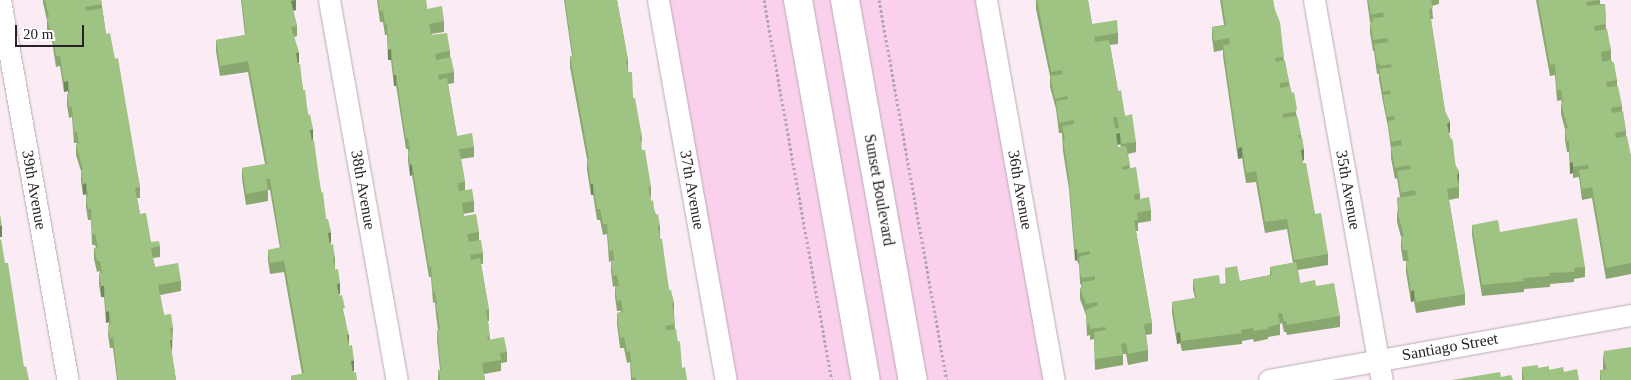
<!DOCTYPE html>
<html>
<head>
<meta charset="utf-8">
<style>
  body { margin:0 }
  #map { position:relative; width:1631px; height:380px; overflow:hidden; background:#faebf5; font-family:Georgia,serif }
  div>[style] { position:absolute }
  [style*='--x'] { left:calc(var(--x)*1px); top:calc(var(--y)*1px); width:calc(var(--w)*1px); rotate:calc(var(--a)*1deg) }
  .green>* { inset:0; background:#fad0ed }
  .path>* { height:3px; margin-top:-1.5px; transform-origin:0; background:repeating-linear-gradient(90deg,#b2a6ae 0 2.5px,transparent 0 5px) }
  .roads { filter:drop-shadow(0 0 1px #b9abb4) drop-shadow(0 0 1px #b9abb4) }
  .street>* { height:21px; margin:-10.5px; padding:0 10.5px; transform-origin:10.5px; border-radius:10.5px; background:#fff }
  .secondary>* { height:28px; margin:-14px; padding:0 14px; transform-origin:14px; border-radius:14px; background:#fff }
  .wall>* { inset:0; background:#88a870 }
  .shaded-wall>* { inset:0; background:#6f885b; transform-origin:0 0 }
  .building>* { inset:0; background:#9ec382 }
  span { translate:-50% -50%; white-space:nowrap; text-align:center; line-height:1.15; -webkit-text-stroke:4.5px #fff; paint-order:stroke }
  .street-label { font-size:16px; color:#282226 }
  .scale { position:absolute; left:15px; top:25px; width:69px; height:22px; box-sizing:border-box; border:2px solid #282226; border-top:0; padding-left:6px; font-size:15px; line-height:18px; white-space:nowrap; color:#282226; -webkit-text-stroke:4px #fff; paint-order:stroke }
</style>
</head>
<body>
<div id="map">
  <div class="green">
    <div style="clip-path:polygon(658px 0,985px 0,1054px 380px,726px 380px)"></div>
  </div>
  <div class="path">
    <div style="--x:764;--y:0;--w:386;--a:79.9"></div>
    <div style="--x:879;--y:0;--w:386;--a:79.9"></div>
  </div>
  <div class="roads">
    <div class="street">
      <div style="--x:0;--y:0;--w:386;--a:79.9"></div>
      <div style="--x:329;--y:0;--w:386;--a:79.9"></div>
      <div style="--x:658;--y:0;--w:386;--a:79.9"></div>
      <div style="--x:986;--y:0;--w:386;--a:79.9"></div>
      <div style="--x:1314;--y:0;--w:386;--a:79.9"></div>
      <div style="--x:1269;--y:380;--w:368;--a:-10.2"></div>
    </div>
    <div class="secondary">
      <div style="--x:798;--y:0;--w:386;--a:79.9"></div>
      <div style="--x:845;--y:0;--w:386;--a:79.9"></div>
    </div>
  </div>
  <div class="wall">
    <div style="clip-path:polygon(43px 0,101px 0,106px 34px,115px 59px,140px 187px,140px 198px,137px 198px,140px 214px,151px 242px,160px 246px,160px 257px,153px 258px,155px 267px,181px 281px,181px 291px,160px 295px,164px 315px,173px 328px,172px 350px,171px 351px,176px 380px,117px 380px,113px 348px,110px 348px,108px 335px,109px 322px,106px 323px,104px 296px,101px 297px,99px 284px,99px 273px,100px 273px,100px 271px,97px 272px,94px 259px,94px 248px,96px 248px,95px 245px,92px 245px,91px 220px,88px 220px,86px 207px,86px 194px,83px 195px,81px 181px,81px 171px,76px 155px,76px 144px,77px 144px,77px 143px,74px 143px,72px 117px,69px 118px,67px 105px,67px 94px,68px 94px,68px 91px,64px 92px,60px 66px,56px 67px,52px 41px,50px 41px,47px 29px,47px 20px,43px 3px)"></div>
    <div style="clip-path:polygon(241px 0,296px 0,296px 10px,293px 11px,297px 26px,297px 36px,294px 37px,299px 63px,298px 63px,313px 140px,312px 140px,326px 219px,331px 243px,330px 243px,335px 258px,335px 269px,340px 294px,339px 294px,345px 318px,349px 346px,354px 371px,353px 371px,357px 380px,291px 380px,291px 376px,302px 374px,284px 272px,270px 274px,268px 260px,268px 250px,280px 248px,270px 190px,268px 190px,268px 201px,246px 205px,242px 179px,242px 168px,265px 164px,248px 72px,220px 76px,216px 51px,216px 40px,245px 35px)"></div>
    <div style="clip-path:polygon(377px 0,426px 0,427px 9px,444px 21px,444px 32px,431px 34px,450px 51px,450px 58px,454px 72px,454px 83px,448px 84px,457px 136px,474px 147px,474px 157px,461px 159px,465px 182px,465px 190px,474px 201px,474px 212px,463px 214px,464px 216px,479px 232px,479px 240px,483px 253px,483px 264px,481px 264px,489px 310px,489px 321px,488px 321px,490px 340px,507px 352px,507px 362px,501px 363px,501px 371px,484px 374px,485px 380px,438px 380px,438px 370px,440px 370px,437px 340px,437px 330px,438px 330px,436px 315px,435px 302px,433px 303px,431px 277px,429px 277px,412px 175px,410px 176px,408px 161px,408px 149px,406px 149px,396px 85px,394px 86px,391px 60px,388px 60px,387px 35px,385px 35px,383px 22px,380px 22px)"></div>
    <div style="clip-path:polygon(564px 0,617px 0,628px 60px,628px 70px,633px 98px,642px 137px,641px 148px,651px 187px,651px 198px,650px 198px,660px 226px,660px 237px,669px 290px,674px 303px,674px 314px,675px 329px,682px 368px,687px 380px,631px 380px,630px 362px,627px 363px,624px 348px,620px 348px,617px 324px,617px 313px,621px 312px,621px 311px,617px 311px,615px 297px,615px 286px,613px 287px,611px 271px,611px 261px,609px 262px,607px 234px,603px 235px,600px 220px,597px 220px,593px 194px,591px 195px,587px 170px,587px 159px,570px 67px,570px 56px,572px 56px)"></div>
    <div style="clip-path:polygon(evenodd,1036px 0,1091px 0,1088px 0,1092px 24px,1118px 33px,1118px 44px,1110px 45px,1118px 91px,1125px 116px,1136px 142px,1136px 152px,1128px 154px,1130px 168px,1140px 194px,1140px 199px,1151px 210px,1151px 221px,1138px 223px,1138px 231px,1136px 231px,1152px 323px,1152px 334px,1146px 335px,1148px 350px,1148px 361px,1128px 365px,1126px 354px,1123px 354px,1123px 365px,1095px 370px,1094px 339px,1090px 340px,1090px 335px,1087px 336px,1086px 315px,1080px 299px,1080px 288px,1082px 287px,1080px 283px,1079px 263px,1078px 264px,1077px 260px,1075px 261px,1069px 189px,1063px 151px,1062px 133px,1059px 133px,1056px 109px,1050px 87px,1050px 76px,1036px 9px,1036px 0,1120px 144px,1121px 147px,1118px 147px,1118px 145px,1120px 144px)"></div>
    <div style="clip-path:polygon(1220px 0,1273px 0,1284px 60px,1301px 135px,1304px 160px,1302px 161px,1315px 214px,1328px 254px,1328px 265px,1298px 270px,1300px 283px,1316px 286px,1340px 316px,1340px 327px,1287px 335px,1286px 332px,1284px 332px,1282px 323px,1280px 324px,1280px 335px,1268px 337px,1268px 339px,1254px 342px,1253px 339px,1242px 341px,1242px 344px,1182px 351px,1180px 343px,1177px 344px,1172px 313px,1172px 302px,1195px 298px,1193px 290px,1193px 279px,1220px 284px,1226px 284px,1225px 268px,1240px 281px,1270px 275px,1270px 267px,1293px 263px,1287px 229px,1265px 233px,1256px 182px,1246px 183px,1242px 158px,1238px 159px,1223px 56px,1223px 50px,1214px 52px,1212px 38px,1212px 27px,1224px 25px)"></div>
    <div style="clip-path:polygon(1367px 0,1439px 0,1439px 4px,1432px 6px,1433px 19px,1431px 19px,1445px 111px,1450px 132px,1449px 133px,1459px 182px,1459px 198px,1449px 200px,1465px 294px,1465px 305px,1416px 313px,1414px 301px,1411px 302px,1406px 272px,1406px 261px,1407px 261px,1403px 261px,1401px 248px,1401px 237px,1397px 222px,1397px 211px,1398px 211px,1397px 198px,1400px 197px,1397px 178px,1395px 179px,1391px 158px,1391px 149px,1388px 127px,1383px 102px,1379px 79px,1379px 74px,1377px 74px,1374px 51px,1373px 51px,1370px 33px,1370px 22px)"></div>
    <div style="clip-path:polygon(1536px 0,1600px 0,1600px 4px,1605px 4px,1606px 29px,1611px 50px,1611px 60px,1617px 80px,1617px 86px,1622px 106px,1622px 111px,1626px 131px,1626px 136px,1631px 157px,1631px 274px,1606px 279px,1592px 198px,1582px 200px,1579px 177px,1573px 178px,1573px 173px,1570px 174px,1569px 152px,1567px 152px,1565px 140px,1565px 129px,1561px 114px,1561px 104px,1562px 103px,1561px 100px,1557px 101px,1555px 75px,1550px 76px)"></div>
    <div style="clip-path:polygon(1472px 225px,1500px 232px,1585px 267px,1585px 277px,1574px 279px,1574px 282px,1550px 284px,1550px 287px,1524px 289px,1524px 292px,1482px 296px,1472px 235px)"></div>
    <div style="clip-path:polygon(1603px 357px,1631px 380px,1600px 380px,1600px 370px,1603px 370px)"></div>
    <div style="clip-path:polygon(1522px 367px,1538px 368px,1564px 372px,1579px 380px,1522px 380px)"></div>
  </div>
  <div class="shaded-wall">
    <div style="clip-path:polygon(296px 0,296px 10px,291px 11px,291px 1px)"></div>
    <div style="left:391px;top:49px;width:11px;height:3px;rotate:90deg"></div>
    <div style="clip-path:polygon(299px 52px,299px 63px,296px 64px,296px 53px)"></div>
    <div style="left:394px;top:75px;width:2px;height:11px"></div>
    <div style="clip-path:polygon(68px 81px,68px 91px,64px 92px,64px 82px)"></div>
    <div style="clip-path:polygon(1450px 121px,1450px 132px,1447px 135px,1447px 124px)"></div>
    <div style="clip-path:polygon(313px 129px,313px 140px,310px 141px,310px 130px)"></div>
    <div style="clip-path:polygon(1120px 133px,1120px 144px,1116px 145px,1116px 134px)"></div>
    <div style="clip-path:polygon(1242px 147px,1242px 158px,1238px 159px,1238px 148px)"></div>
    <div style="clip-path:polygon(1304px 149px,1304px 160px,1301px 161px,1301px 150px)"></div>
    <div style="clip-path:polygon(1573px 162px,1573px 173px,1570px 174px,1570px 163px)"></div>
    <div style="clip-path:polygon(412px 164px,412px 175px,410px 176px,410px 165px)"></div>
    <div style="clip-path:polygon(1459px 171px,1459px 182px,1457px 185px,1457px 175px)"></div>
    <div style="clip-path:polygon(86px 183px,86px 194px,83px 195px,83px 184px)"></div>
    <div style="left:591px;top:184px;width:2px;height:11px"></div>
    <div style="left:0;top:226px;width:2px;height:11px"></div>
    <div style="clip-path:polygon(331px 232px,331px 243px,328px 244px,328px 233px)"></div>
    <div style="clip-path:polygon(1077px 249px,1077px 260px,1075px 261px,1075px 250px)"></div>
    <div style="clip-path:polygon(340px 283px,340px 294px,337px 295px,337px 284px)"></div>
    <div style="left:101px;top:286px;width:3px;height:11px"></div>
    <div style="clip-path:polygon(1414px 290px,1414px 301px,1411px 302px,1411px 291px)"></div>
    <div style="clip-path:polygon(109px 311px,109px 322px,106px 323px,106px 312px)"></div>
    <div style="clip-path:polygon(1180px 332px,1180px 343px,1177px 344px,1177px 333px)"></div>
    <div style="left:347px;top:335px;width:2px;height:11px"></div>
    <div style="left:170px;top:340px;width:2px;height:11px"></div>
    <div style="clip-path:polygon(354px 360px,354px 371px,351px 372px,351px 361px)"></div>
  </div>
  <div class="building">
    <div style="clip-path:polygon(45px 0,101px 0,102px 4px,85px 7px,86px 11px,102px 8px,106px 34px,110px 33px,115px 59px,118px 58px,140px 187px,135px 188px,140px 214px,146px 213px,151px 242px,159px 241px,160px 246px,151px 248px,155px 267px,178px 263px,181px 281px,158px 285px,164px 315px,171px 314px,173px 328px,170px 328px,172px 340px,170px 340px,176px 380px,118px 380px,113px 337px,110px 338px,108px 325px,111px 324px,109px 311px,106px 312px,104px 286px,101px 286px,99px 273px,102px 273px,100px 261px,97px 261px,94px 248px,98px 247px,95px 234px,92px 234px,91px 209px,88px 209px,86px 197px,88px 196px,86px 183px,83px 184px,81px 170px,83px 170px,76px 144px,79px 144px,77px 132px,74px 132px,72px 107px,69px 107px,67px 94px,70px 93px,68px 81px,64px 82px,60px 56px,56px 56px,52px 30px,50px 31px,47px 18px,49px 17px)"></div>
    <div style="clip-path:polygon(242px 0,294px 0,291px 1px,297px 26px,291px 27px,299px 52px,296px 53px,298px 64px,300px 64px,303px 90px,305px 90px,308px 115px,310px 114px,313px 129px,310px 130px,312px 141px,314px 140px,321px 193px,323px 192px,326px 219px,328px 219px,331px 232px,328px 233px,330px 245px,333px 244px,335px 258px,333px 258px,335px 270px,338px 269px,340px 283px,337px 284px,339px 296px,342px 295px,345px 308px,342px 309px,349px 335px,347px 335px,349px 346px,352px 345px,354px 360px,351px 361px,353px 373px,356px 372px,357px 380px,291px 380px,291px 376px,304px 373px,284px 261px,270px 263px,268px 250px,281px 247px,270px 179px,266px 179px,268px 190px,246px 194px,242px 168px,267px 164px,248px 61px,220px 66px,216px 40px,246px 35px)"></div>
    <div style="clip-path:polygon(378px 0,426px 0,427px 9px,442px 6px,444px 21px,429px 24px,431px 35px,447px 33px,450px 51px,435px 54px,436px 60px,451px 57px,454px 72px,438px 75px,439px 80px,447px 78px,457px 136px,472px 133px,474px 147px,459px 149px,465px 182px,458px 183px,459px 191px,472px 189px,474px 201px,462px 203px,464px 216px,476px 214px,479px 232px,467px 234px,469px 242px,481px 240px,483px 253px,470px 255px,471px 260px,480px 258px,489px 310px,486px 310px,490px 336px,487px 337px,488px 340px,504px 337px,507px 352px,500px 353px,501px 360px,482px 363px,485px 380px,440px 380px,438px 370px,441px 370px,437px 330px,440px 329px,436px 304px,437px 304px,435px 292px,433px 292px,431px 267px,429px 267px,412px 164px,410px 165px,408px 151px,410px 150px,408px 138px,406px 139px,396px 75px,394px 75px,391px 49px,388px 50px,387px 24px,385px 24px,383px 11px,380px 11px)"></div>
    <div style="clip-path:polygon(565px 0,617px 0,628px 60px,626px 60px,628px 72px,632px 72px,633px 98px,635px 98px,642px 137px,640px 137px,642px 150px,645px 150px,651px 187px,648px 187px,651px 201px,653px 200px,655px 215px,658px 214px,660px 226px,658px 226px,660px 239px,662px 239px,669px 290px,671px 290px,674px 303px,672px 303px,675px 324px,665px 326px,666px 330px,676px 329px,678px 342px,680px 341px,682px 368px,685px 367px,687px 380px,636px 380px,635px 377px,632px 378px,630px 351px,627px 352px,624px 337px,620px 338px,617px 313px,623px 312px,621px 300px,617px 301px,615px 286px,619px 286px,617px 275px,613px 276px,611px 261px,614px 260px,613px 250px,609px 251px,607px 224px,603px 224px,600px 209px,597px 209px,593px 184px,591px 184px,587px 159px,589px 159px,570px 56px,573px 56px)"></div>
    <div style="clip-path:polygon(evenodd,1037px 0,1088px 0,1092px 24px,1117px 20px,1118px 33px,1094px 37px,1095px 42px,1109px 40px,1118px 91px,1121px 90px,1125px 116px,1132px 114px,1136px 142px,1122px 144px,1120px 133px,1116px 134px,1118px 147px,1126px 146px,1130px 165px,1122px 167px,1122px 170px,1136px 167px,1140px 194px,1134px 194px,1135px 200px,1149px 197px,1151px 210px,1137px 213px,1138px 220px,1134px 220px,1152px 323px,1144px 324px,1148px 350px,1128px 354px,1126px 343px,1121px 344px,1123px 355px,1095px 359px,1094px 332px,1106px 330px,1105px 327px,1090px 329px,1090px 324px,1087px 325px,1086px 310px,1098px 305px,1097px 302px,1086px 304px,1080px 288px,1083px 288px,1082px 282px,1095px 280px,1095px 276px,1082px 278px,1080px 273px,1079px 257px,1090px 254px,1090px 251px,1078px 253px,1077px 249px,1075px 250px,1069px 178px,1063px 140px,1065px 140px,1062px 126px,1074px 124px,1074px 120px,1059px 123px,1056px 101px,1068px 99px,1067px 96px,1055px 99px,1050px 76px,1063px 74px,1062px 70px,1051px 72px,1037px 0,1113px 117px,1117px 117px,1119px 128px,1115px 128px,1113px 117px)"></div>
    <div style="clip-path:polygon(1222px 0,1273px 0,1275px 10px,1280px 22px,1284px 57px,1275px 58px,1276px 62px,1285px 60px,1289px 82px,1280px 83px,1280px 88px,1290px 86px,1292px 93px,1294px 92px,1297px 109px,1295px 112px,1283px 114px,1283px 118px,1295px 116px,1298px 118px,1301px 135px,1298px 135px,1299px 138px,1302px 137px,1304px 149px,1301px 150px,1303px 163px,1306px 163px,1315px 214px,1321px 213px,1328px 254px,1294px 260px,1287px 219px,1265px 222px,1256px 171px,1246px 173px,1242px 147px,1238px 148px,1223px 45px,1230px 44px,1229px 38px,1214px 41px,1212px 27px,1226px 25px)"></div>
    <div style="clip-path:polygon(1368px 0,1431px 0,1433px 8px,1429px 9px,1445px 111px,1450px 121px,1447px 124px,1450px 137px,1453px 141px,1455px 164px,1459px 171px,1457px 175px,1459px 187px,1447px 189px,1465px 294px,1416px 302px,1414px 290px,1411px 291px,1406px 261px,1409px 261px,1407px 250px,1403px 250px,1401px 237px,1404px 236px,1397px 211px,1399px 211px,1397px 198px,1416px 195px,1415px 190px,1401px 193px,1397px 171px,1411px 169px,1410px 165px,1395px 168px,1391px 147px,1402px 145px,1401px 140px,1391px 142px,1388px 121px,1395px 120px,1394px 116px,1387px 117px,1383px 95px,1391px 94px,1390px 90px,1383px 92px,1379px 69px,1392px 67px,1391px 64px,1380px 66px,1380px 63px,1377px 64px,1374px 44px,1388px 42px,1387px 38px,1373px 40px,1370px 22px,1373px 21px,1373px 18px,1384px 17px,1383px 12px,1371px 15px)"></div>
    <div style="clip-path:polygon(1538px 0,1599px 0,1586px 2px,1587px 6px,1605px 4px,1606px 24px,1594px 26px,1595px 31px,1607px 29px,1611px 50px,1601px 52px,1602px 62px,1611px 60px,1614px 63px,1617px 80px,1606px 82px,1607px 87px,1618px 86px,1622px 106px,1611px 108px,1612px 113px,1623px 111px,1626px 131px,1615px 133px,1616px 138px,1627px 136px,1631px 157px,1631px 263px,1606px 268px,1592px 187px,1582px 189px,1579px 170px,1589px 169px,1588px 165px,1573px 167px,1573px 162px,1570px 163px,1569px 141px,1567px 141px,1565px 129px,1568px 128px,1561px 104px,1563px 103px,1561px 90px,1557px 90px,1555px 64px,1550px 65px)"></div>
    <div style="clip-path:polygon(0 214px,2px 226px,0 226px)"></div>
    <div style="clip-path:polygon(1577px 218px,1585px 267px,1574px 268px,1574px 272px,1549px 273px,1550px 276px,1523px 278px,1524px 281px,1482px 285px,1472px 225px,1498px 220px,1500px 232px)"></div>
    <div style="clip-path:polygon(1px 239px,5px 263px,8px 263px,24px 367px,26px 366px,29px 380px,0 380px,0 240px)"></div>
    <div style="clip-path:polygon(1296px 262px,1300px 283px,1315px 280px,1316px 286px,1334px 283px,1340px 316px,1287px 325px,1286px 321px,1284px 322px,1282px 313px,1278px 313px,1280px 324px,1268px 327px,1268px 329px,1254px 331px,1253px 328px,1241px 330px,1242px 333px,1182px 341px,1180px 332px,1177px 333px,1172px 302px,1196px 298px,1193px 279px,1219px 275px,1220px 284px,1227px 283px,1225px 268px,1237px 266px,1240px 281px,1272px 275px,1270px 267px)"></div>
    <div style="clip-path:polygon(1631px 347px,1631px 380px,1601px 380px,1600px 370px,1607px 369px,1603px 357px,1604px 351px)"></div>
    <div style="clip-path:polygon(1538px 365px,1538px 368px,1549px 366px,1549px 370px,1563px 367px,1564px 372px,1577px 369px,1579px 380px,1524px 380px,1522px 367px)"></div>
    <div style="clip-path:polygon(1500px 372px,1501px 377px,1511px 375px,1513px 380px,1452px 380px)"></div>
  </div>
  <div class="street-label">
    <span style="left:34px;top:190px;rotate:80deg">39th Avenue</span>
    <span style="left:363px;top:190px;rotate:80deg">38th Avenue</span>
    <span style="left:692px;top:190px;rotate:80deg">37th Avenue</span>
    <span style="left:879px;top:190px;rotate:80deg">Sunset Boulevard</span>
    <span style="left:1020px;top:190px;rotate:80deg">36th Avenue</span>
    <span style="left:1348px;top:190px;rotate:80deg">35th Avenue</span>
    <span style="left:1450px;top:347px;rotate:-10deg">Santiago Street</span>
  </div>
  <div class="scale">20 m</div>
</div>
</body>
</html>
